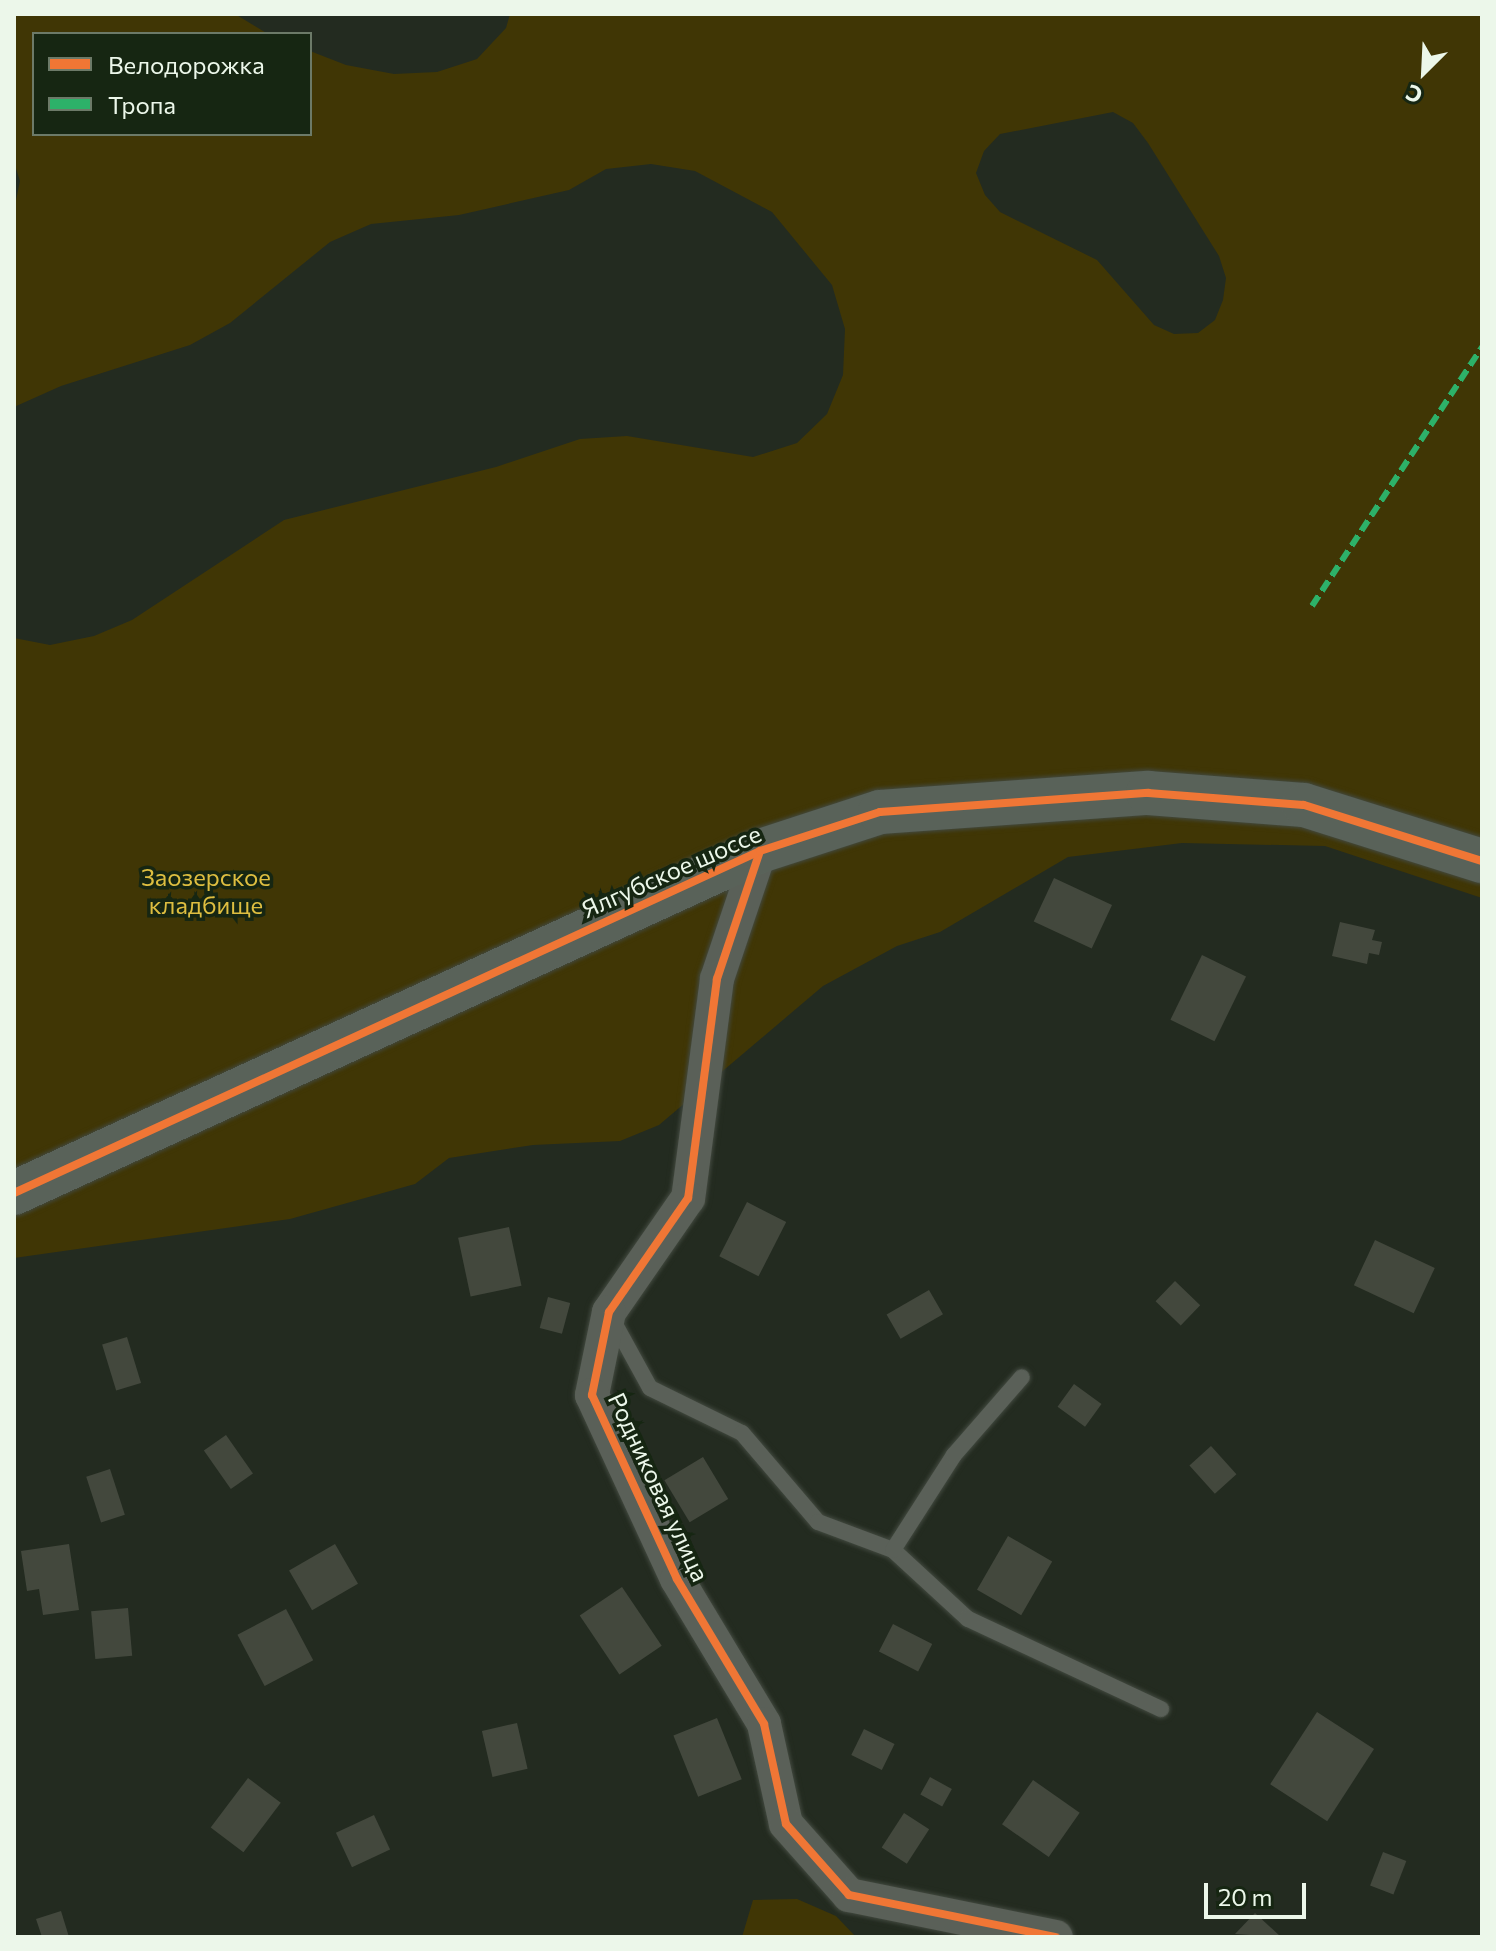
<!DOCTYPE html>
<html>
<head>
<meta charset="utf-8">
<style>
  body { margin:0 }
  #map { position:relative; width:1496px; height:1951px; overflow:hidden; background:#232b20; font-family:Commissioner,sans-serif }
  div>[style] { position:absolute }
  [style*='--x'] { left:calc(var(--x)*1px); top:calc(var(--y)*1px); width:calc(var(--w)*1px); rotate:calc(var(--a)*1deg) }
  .green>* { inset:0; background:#403605 }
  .building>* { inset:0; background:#43483d; transform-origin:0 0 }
  .roads { filter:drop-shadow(0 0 2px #42493f) drop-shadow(0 0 2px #42493f) }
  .lane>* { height:16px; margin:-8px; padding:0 8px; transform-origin:8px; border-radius:8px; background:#5a6058 }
  .street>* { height:34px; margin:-17px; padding:0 17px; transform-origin:17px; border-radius:17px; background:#5a6058 }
  .secondary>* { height:44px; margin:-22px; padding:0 22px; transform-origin:22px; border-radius:22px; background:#596259 }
  .quiet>* { height:6px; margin-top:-3px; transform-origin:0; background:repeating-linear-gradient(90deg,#2db169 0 12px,transparent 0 18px) }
  .cycleway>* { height:8px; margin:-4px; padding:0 4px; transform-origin:4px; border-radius:4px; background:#f07635 }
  span { translate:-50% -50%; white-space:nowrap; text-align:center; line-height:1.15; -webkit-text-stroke:7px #162612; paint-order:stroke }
  .street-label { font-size:24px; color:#ecf7ea }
  .park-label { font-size:24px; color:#debe40 }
  .frame { position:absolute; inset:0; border:16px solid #ecf7ea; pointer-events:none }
  .legend { position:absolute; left:32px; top:32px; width:280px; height:104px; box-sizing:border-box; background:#162612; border:2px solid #6c7a68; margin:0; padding:10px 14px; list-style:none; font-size:24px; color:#ecf7ea }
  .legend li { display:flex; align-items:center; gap:16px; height:40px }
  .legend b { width:40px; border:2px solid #6c7a68 }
  .north { position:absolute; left:1384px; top:32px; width:80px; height:80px; -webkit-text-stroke:6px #162612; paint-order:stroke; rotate:204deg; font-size:22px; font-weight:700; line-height:32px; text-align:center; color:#ecf7ea }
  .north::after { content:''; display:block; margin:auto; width:28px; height:36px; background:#ecf7ea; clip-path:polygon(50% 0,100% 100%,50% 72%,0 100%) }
  .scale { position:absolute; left:1204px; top:1883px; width:102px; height:36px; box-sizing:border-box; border:4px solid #ecf7ea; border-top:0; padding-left:10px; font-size:24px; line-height:28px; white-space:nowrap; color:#ecf7ea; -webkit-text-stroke:6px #162612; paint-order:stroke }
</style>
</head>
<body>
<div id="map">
  <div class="green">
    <div style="clip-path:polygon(evenodd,14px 14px,235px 14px,268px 34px,34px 34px,34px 134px,310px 134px,310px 51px,346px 65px,394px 74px,437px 72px,477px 59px,506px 28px,510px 14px,1482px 14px,1482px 898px,1325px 846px,1182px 843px,1068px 857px,940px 932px,897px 946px,823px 986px,659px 1125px,620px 1141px,533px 1145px,449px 1158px,415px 1184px,290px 1219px,14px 1258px,14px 638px,50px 645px,94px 636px,132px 620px,284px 520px,496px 467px,580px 439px,627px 436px,753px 457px,797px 443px,827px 414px,843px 375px,845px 329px,832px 285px,772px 212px,695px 171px,651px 164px,606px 169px,569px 190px,459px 215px,371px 224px,330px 242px,230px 323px,190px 345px,61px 386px,14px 407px,14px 210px,20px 181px,14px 162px,14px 14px,1113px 112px,1133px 123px,1148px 143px,1219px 256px,1226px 278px,1223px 300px,1215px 320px,1198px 333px,1174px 334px,1154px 325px,1097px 260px,1000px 212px,985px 195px,976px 173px,984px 151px,1000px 134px,1113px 112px)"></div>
    <div style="clip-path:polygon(797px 1899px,836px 1916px,856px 1937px,742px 1937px,753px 1900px)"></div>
  </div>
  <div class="building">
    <div style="left:1054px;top:878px;width:64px;height:48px;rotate:25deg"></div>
    <div style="clip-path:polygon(1340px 922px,1375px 930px,1372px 940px,1382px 942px,1379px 955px,1369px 953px,1367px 964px,1332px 956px)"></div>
    <div style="left:1202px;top:955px;width:49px;height:72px;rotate:26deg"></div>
    <div style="left:747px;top:1202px;width:44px;height:61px;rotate:27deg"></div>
    <div style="left:509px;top:1227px;width:60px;height:52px;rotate:78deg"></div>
    <div style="left:1375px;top:1240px;width:66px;height:50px;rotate:25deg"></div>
    <div style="left:1175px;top:1281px;width:35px;height:28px;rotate:44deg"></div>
    <div style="left:929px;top:1290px;width:28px;height:49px;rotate:60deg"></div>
    <div style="left:548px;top:1297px;width:23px;height:32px;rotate:15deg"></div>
    <div style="left:127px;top:1337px;width:48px;height:26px;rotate:73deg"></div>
    <div style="left:1074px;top:1384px;width:34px;height:28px;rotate:36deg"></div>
    <div style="left:226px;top:1435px;width:47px;height:27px;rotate:55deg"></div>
    <div style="left:1211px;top:1446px;width:38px;height:29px;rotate:48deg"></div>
    <div style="left:703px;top:1457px;width:49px;height:45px;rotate:59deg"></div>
    <div style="left:110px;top:1469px;width:48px;height:25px;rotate:72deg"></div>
    <div style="left:1008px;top:1536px;width:51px;height:62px;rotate:30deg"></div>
    <div style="clip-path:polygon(69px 1544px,79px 1610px,43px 1615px,39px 1589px,27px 1591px,21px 1551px)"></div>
    <div style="left:335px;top:1544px;width:46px;height:53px;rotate:60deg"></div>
    <div style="left:622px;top:1587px;width:71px;height:51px;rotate:56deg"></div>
    <div style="left:128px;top:1608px;width:48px;height:37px;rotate:85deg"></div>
    <div style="left:286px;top:1609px;width:58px;height:55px;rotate:62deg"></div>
    <div style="left:893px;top:1624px;width:44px;height:31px;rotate:27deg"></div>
    <div style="left:1317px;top:1712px;width:68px;height:86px;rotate:33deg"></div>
    <div style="left:717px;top:1718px;width:66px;height:47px;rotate:68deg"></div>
    <div style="left:517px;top:1723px;width:47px;height:36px;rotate:77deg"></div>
    <div style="left:864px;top:1729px;width:34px;height:29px;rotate:26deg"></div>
    <div style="left:930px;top:1777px;width:25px;height:20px;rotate:29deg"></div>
    <div style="left:248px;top:1778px;width:41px;height:62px;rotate:37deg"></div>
    <div style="left:1033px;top:1780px;width:57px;height:54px;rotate:35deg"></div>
    <div style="left:904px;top:1813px;width:30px;height:41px;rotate:33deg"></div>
    <div style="left:374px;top:1815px;width:38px;height:42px;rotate:65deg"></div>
    <div style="left:1383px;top:1852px;width:25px;height:36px;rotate:21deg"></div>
    <div style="clip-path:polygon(61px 1911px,69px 1937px,42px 1937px,36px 1919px)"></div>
    <div style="clip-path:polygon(1255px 1913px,1281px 1937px,1235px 1934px)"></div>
  </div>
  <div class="roads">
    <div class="lane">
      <div style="--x:611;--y:1317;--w:81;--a:61.2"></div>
      <div style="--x:650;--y:1388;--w:102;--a:26.1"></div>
      <div style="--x:742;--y:1433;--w:117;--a:49.5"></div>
      <div style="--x:818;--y:1522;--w:80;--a:20.5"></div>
      <div style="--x:893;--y:1550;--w:102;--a:42.6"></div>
      <div style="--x:968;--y:1619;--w:213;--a:25"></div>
      <div style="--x:893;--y:1550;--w:113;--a:-57.3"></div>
      <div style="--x:954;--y:1455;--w:103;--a:-48.9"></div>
    </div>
    <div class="street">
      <div style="--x:760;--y:851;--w:135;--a:108.6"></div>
      <div style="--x:717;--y:979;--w:221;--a:97.5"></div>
      <div style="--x:688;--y:1198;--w:139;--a:124.7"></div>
      <div style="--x:609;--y:1312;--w:85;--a:101.6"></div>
      <div style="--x:592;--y:1395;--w:203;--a:65.2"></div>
      <div style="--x:677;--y:1579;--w:169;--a:59"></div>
      <div style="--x:764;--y:1724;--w:102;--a:77.6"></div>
      <div style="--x:786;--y:1824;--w:95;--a:48.4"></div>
      <div style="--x:849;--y:1895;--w:211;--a:11.5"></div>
    </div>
    <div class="secondary">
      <div style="--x:14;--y:1193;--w:821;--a:-24.63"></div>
      <div style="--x:760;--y:851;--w:126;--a:-18"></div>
      <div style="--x:880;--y:812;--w:269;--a:-4.1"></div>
      <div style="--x:1148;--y:793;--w:156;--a:4.4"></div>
      <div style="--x:1304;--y:805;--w:187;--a:17.5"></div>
    </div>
  </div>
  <div class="quiet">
    <div style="--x:1312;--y:606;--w:310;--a:-56.7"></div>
  </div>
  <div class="cycleway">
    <div style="--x:760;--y:851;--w:135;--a:108.6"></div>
    <div style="--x:717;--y:979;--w:221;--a:97.5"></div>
    <div style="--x:688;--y:1198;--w:139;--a:124.7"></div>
    <div style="--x:609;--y:1312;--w:85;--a:101.6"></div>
    <div style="--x:592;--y:1395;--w:203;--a:65.2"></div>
    <div style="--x:677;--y:1579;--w:169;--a:59"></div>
    <div style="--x:764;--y:1724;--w:102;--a:77.6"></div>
    <div style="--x:786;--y:1824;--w:95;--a:48.4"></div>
    <div style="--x:849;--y:1895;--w:211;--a:11.5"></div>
    <div style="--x:14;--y:1193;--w:821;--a:-24.63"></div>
    <div style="--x:760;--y:851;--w:126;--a:-18"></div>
    <div style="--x:880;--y:812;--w:269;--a:-4.1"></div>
    <div style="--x:1148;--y:793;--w:156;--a:4.4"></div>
    <div style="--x:1304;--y:805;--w:187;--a:17.5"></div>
  </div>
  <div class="street-label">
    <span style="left:671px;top:871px;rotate:-24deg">Ялгубское шоссе</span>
    <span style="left:659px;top:1487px;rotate:65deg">Родниковая улица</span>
  </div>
  <div class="park-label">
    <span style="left:206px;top:891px">Заозерское<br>кладбище</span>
  </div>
  <div class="frame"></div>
  <ul class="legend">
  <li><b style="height:10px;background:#f07635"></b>Велодорожка</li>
  <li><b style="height:10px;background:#2db169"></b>Тропа</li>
  </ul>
  <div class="north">С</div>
  <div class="scale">20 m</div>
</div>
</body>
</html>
